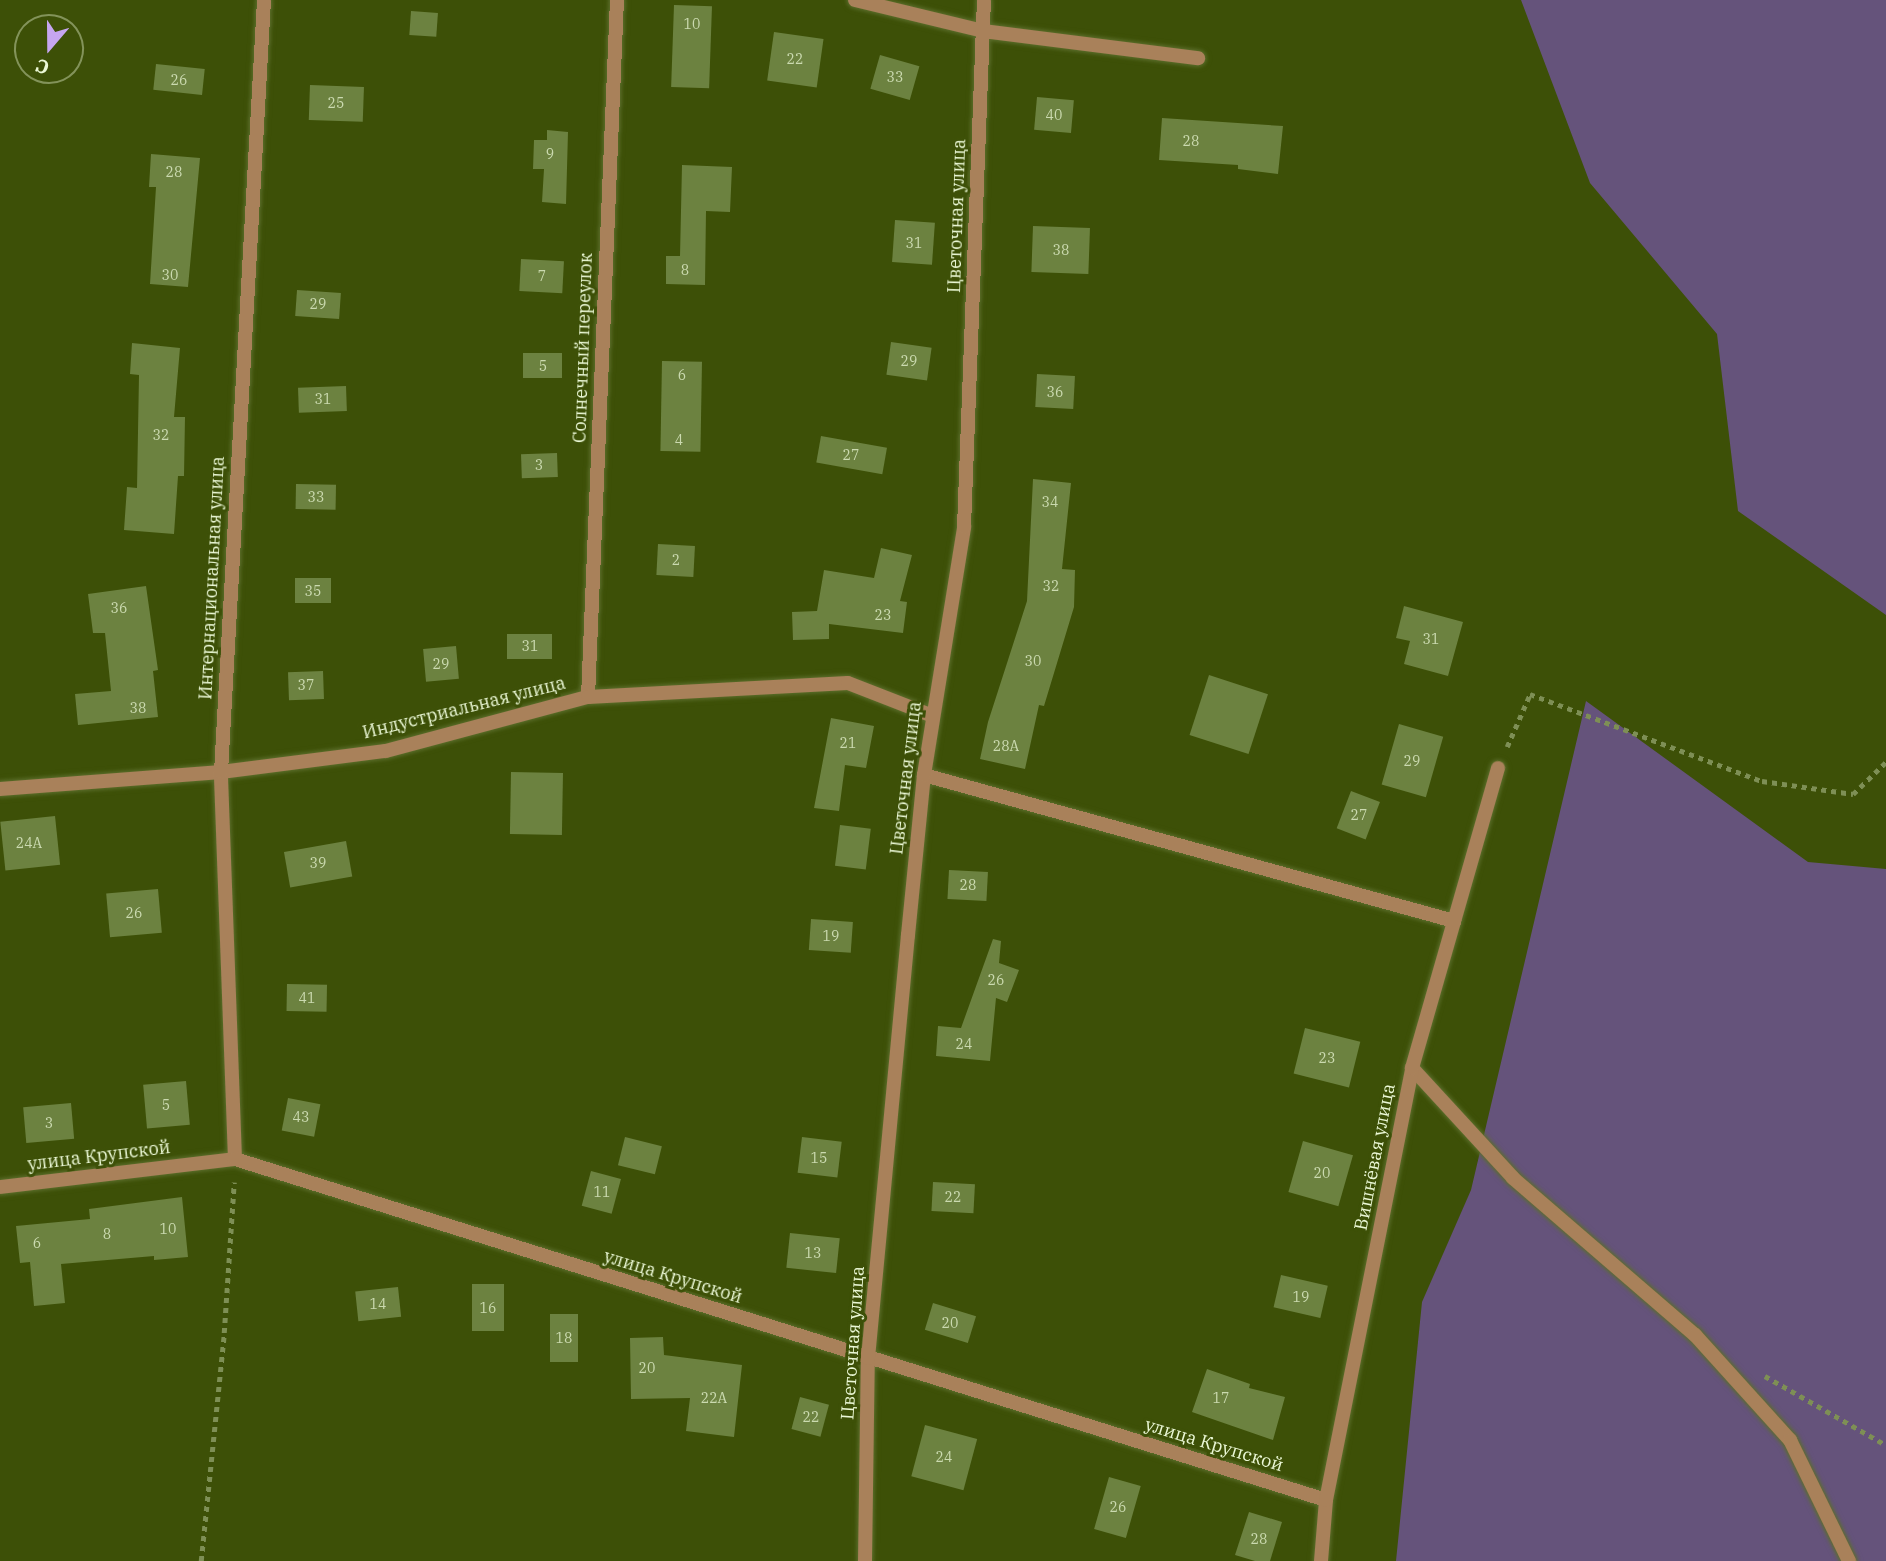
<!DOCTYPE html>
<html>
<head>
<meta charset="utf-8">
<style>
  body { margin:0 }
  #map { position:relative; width:1886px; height:1561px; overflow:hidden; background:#3d5007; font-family:"IBM Plex Serif",serif }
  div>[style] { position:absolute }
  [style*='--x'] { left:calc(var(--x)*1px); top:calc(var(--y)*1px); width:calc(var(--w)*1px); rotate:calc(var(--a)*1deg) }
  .green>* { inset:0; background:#65537b }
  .building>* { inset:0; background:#6c8240; transform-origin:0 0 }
  .path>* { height:4.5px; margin-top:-2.25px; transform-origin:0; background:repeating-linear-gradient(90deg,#7e8f55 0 5px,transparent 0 10px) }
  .roads { filter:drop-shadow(0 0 2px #5c6e2c) drop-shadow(0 0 2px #5c6e2c) }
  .street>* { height:14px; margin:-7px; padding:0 7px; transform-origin:7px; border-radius:7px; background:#a9815a }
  span { translate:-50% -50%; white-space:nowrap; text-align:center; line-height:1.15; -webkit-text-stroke:6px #3d5007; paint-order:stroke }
  .number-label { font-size:14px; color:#cbdab0 }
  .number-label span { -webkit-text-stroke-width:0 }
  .street-label { font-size:18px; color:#ebf8d6 }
  .north { position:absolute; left:14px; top:14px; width:70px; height:70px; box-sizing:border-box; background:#3d5007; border:2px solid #83935a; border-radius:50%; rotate:200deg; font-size:19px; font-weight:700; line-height:28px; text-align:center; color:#ebf8d6 }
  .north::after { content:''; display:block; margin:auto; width:24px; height:32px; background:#c6a6f0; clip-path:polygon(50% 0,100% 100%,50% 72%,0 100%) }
</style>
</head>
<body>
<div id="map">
  <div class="green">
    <div style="clip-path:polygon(1521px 0,1886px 0,1886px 615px,1738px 511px,1717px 334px,1590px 183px)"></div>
    <div style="clip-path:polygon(1586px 701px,1808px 862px,1886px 869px,1886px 1561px,1396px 1561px,1422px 1302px,1471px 1190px)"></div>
  </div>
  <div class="building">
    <div style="left:674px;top:5px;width:38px;height:82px;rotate:2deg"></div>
    <div style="left:411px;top:11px;width:27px;height:24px;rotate:4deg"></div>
    <div style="left:774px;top:32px;width:50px;height:49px;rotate:8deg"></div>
    <div style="left:880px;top:55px;width:41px;height:35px;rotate:16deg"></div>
    <div style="left:156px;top:64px;width:49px;height:26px;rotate:6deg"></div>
    <div style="left:310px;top:85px;width:54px;height:35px;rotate:2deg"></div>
    <div style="left:1037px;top:97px;width:37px;height:33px;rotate:5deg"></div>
    <div style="clip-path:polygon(1162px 118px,1283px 126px,1278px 174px,1238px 169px,1238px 165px,1159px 160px)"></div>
    <div style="clip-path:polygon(547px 130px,568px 132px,566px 204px,542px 202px,544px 169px,533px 169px,534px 140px,547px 140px)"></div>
    <div style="clip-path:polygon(151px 154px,200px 158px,188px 287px,150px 284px,156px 187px,149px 187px)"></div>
    <div style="clip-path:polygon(682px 165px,732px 167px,730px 212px,706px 211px,705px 285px,666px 284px,666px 256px,680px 256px)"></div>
    <div style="left:895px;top:220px;width:40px;height:42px;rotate:4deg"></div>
    <div style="left:1033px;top:226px;width:57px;height:46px;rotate:2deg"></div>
    <div style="left:521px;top:259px;width:43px;height:32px;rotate:3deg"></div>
    <div style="left:297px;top:290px;width:44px;height:26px;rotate:4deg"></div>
    <div style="left:891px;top:342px;width:41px;height:33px;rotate:8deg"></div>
    <div style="clip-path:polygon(132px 343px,180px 348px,174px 417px,185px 417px,184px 476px,178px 476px,174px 534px,124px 530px,127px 487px,137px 488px,139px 375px,130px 374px)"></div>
    <div style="left:523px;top:353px;width:39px;height:25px"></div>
    <div style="left:662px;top:361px;width:40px;height:90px;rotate:1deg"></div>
    <div style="left:1037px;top:374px;width:38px;height:33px;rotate:3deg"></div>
    <div style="left:346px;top:386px;width:25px;height:48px;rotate:88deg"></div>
    <div style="left:821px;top:436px;width:67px;height:27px;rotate:10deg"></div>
    <div style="left:557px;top:453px;width:24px;height:36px;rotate:88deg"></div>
    <div style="clip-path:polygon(1033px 479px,1071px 483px,1062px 569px,1075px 570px,1074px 607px,1044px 706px,1039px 705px,1025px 769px,980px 759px,988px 722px,1027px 601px)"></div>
    <div style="left:296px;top:484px;width:40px;height:25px;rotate:1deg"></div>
    <div style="left:658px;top:544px;width:37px;height:31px;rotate:3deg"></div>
    <div style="clip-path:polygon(881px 548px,912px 555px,900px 601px,907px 602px,903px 633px,829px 624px,829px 639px,793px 640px,792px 612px,817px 611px,824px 570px,874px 578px)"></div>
    <div style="left:295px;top:578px;width:36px;height:25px"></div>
    <div style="clip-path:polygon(146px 586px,158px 670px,153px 671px,158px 717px,78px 725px,75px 694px,111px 691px,105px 633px,93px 633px,88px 594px)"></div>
    <div style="clip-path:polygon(1404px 606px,1463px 622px,1448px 676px,1404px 664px,1410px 641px,1396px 638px)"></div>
    <div style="left:507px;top:634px;width:45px;height:25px"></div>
    <div style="left:456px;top:646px;width:33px;height:33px;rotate:85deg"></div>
    <div style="left:323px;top:671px;width:28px;height:35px;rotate:88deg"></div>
    <div style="left:1209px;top:675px;width:62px;height:63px;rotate:18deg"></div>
    <div style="clip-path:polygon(831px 718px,874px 726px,866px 768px,845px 765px,839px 811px,814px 808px)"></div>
    <div style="left:1399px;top:724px;width:46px;height:63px;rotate:16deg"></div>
    <div style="left:511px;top:772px;width:52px;height:62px;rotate:1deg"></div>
    <div style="left:1351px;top:791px;width:31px;height:40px;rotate:21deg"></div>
    <div style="left:55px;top:816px;width:49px;height:55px;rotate:84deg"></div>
    <div style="left:840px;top:825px;width:31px;height:41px;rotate:7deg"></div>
    <div style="left:346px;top:841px;width:36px;height:63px;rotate:80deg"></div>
    <div style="left:949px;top:870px;width:39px;height:29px;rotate:3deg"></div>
    <div style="left:158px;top:889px;width:44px;height:52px;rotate:85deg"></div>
    <div style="left:811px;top:919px;width:42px;height:31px;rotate:4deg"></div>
    <div style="clip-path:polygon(993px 939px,1001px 941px,999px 963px,1019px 970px,1007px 1002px,996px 998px,990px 1061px,936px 1056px,938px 1026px,961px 1028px)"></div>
    <div style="left:287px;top:984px;width:40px;height:27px;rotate:1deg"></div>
    <div style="left:1305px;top:1028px;width:57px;height:47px;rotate:14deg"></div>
    <div style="left:186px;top:1081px;width:44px;height:43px;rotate:85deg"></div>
    <div style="left:288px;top:1098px;width:33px;height:33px;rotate:11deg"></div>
    <div style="left:71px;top:1103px;width:36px;height:48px;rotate:85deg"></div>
    <div style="left:625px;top:1137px;width:38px;height:29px;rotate:14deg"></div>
    <div style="left:802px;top:1137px;width:40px;height:36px;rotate:7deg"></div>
    <div style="left:1303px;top:1141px;width:52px;height:53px;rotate:16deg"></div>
    <div style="left:591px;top:1171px;width:31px;height:36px;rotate:15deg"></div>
    <div style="left:933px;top:1182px;width:42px;height:29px;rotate:3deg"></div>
    <div style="clip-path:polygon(182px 1197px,188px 1257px,154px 1260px,154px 1256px,61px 1264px,65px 1303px,34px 1306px,30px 1262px,20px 1263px,16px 1226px,90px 1219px,89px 1209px)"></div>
    <div style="left:790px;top:1233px;width:50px;height:35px;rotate:6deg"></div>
    <div style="left:1281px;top:1275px;width:48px;height:33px;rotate:13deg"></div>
    <div style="left:472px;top:1284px;width:32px;height:47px"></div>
    <div style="left:398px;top:1287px;width:30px;height:43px;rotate:84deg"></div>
    <div style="left:933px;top:1303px;width:45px;height:28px;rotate:17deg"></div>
    <div style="left:550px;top:1314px;width:28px;height:48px"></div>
    <div style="clip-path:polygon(663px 1337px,664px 1355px,742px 1365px,734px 1437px,686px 1431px,690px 1398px,631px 1399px,630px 1338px)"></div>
    <div style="clip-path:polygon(1207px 1369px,1250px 1384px,1249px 1388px,1285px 1397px,1273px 1440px,1192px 1412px)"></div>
    <div style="left:800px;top:1397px;width:30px;height:33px;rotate:15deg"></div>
    <div style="left:925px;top:1425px;width:54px;height:53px;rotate:15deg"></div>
    <div style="left:1109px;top:1477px;width:33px;height:54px;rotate:16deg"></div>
    <div style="clip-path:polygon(1249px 1512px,1282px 1522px,1270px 1561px,1255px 1561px,1235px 1555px)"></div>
  </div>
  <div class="path">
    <div style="--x:1507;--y:747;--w:58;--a:-66.5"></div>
    <div style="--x:1530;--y:694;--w:248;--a:20.6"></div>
    <div style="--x:1762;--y:781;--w:92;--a:8.1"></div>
    <div style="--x:1853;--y:794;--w:46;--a:-44.1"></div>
    <div style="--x:1765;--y:1376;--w:139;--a:29.7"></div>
    <div style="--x:201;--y:1561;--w:229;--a:-84.2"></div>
    <div style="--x:224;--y:1333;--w:151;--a:-86.2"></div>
  </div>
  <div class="roads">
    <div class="street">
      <div style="--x:855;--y:0;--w:132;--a:13.6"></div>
      <div style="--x:983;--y:31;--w:217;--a:7.2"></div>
      <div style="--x:588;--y:697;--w:698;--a:-87.62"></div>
      <div style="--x:924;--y:775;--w:550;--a:15.4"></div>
      <div style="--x:0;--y:789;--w:222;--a:-4.4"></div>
      <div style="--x:221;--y:772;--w:166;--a:-7.3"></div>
      <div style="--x:386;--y:751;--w:209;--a:-15"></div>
      <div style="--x:588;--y:697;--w:260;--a:-3.1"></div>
      <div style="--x:848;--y:683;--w:91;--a:21.2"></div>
      <div style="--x:1412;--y:1068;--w:149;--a:47.4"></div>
      <div style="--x:1513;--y:1178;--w:240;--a:40.8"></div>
      <div style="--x:1695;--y:1335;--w:142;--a:47.9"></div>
      <div style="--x:1790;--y:1440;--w:135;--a:64"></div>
      <div style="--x:235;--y:1159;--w:387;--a:-92.1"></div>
      <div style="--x:221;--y:772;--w:773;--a:-86.81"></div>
      <div style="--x:0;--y:1187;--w:237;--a:-6.8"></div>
      <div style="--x:235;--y:1159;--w:1143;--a:17.36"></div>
      <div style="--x:865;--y:1561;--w:203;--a:-89.2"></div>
      <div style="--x:868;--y:1358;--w:425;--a:-84.6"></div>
      <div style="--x:908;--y:935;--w:161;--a:-84.3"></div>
      <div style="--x:924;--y:775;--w:251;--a:-80.8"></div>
      <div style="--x:964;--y:527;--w:527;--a:-87.83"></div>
      <div style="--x:1321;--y:1561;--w:61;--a:-85.3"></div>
      <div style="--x:1326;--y:1500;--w:440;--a:-78.7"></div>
      <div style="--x:1412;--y:1068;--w:312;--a:-74"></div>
    </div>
  </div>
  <div class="number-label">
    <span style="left:692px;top:24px">10</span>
    <span style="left:795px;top:59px">22</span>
    <span style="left:895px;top:77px">33</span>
    <span style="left:179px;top:80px">26</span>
    <span style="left:336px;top:103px">25</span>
    <span style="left:1054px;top:115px">40</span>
    <span style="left:1191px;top:141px">28</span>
    <span style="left:550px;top:154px">9</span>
    <span style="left:174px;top:172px">28</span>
    <span style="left:914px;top:243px">31</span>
    <span style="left:1061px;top:250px">38</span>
    <span style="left:685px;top:270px">8</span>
    <span style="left:170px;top:275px">30</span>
    <span style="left:542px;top:276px">7</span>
    <span style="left:318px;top:304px">29</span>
    <span style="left:909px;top:361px">29</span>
    <span style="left:543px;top:366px">5</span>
    <span style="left:682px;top:375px">6</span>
    <span style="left:1055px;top:392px">36</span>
    <span style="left:323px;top:399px">31</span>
    <span style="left:161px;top:435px">32</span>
    <span style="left:679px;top:440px">4</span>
    <span style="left:851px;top:455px">27</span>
    <span style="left:539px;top:465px">3</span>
    <span style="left:316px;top:497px">33</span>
    <span style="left:1050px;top:502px">34</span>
    <span style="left:676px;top:560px">2</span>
    <span style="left:1051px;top:586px">32</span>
    <span style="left:313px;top:591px">35</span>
    <span style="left:119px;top:608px">36</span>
    <span style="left:883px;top:615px">23</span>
    <span style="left:1431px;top:639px">31</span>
    <span style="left:530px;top:646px">31</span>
    <span style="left:1033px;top:661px">30</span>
    <span style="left:441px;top:664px">29</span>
    <span style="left:306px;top:685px">37</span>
    <span style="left:138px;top:708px">38</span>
    <span style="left:848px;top:743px">21</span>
    <span style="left:1006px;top:746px">28А</span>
    <span style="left:1412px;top:761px">29</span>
    <span style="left:1359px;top:815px">27</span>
    <span style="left:29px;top:843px">24А</span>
    <span style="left:318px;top:863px">39</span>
    <span style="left:968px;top:885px">28</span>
    <span style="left:134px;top:913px">26</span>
    <span style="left:831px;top:936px">19</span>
    <span style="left:996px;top:980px">26</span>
    <span style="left:307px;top:998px">41</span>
    <span style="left:964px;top:1044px">24</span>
    <span style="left:1327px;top:1058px">23</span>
    <span style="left:166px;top:1105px">5</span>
    <span style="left:301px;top:1117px">43</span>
    <span style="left:49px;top:1123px">3</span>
    <span style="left:819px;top:1158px">15</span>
    <span style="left:1322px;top:1173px">20</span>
    <span style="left:602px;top:1192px">11</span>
    <span style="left:953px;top:1197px">22</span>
    <span style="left:168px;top:1229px">10</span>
    <span style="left:107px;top:1234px">8</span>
    <span style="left:37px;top:1243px">6</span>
    <span style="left:813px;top:1253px">13</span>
    <span style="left:1301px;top:1297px">19</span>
    <span style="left:378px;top:1304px">14</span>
    <span style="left:488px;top:1308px">16</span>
    <span style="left:950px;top:1323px">20</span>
    <span style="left:564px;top:1338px">18</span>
    <span style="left:647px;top:1368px">20</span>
    <span style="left:714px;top:1398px">22А</span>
    <span style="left:1221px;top:1398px">17</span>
    <span style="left:811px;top:1417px">22</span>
    <span style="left:944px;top:1457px">24</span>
    <span style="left:1118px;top:1507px">26</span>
    <span style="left:1259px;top:1539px">28</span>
  </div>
  <div class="street-label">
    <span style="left:957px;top:216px;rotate:-88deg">Цветочная улица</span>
    <span style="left:583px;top:348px;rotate:-88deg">Солнечный переулок</span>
    <span style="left:212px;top:578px;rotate:-87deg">Интернациональная улица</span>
    <span style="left:464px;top:708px;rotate:-14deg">Индустриальная улица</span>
    <span style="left:906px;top:778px;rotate:-83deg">Цветочная улица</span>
    <span style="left:99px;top:1156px;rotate:-7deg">улица Крупской</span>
    <span style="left:1375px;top:1157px;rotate:-79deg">Вишнёвая улица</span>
    <span style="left:673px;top:1277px;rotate:17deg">улица Крупской</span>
    <span style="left:853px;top:1343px;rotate:-86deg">Цветочная улица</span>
    <span style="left:1214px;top:1445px;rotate:17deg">улица Крупской</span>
  </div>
  <div class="north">С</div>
</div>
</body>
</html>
